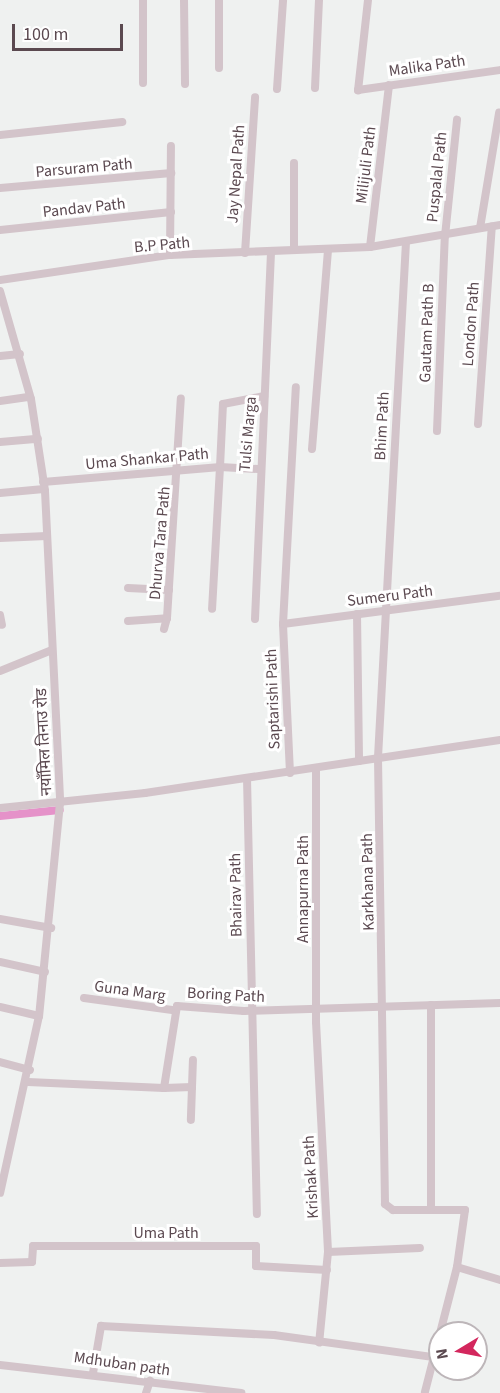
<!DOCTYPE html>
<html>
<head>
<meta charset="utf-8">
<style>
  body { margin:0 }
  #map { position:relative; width:500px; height:1393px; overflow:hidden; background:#eff1f0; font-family:"Source Sans 3","Noto Sans Devanagari",sans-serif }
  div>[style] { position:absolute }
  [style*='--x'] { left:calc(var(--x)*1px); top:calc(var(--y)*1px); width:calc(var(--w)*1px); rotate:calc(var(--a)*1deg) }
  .canal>* { height:8px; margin:-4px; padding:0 4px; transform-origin:4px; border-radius:4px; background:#e592c9 }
  .minor>* { height:8px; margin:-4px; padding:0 4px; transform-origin:4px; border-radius:4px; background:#d3c4ca }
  span { translate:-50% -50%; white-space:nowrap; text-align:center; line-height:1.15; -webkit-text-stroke:6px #fff; paint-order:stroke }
  .street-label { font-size:16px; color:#5b4950 }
  .north { position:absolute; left:428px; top:1321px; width:60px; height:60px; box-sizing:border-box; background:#fff; border:2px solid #bdb6b9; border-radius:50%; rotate:260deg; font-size:16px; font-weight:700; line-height:24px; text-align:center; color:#5b4950 }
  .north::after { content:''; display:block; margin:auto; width:21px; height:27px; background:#d3275d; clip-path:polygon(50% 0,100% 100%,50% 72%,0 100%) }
  .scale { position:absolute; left:12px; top:24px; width:111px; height:27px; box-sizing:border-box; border:3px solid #5b4950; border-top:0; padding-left:8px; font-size:18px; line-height:21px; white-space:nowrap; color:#5b4950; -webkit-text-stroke:4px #fff; paint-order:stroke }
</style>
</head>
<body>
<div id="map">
  <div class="canal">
    <div style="--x:0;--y:816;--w:60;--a:-5.7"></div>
  </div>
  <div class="minor">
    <div style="--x:184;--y:0;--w:84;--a:89.3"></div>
    <div style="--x:219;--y:0;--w:68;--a:90"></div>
    <div style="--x:368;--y:0;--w:91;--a:96.3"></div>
    <div style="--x:358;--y:90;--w:143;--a:-8"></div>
    <div style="--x:143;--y:83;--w:83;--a:-90"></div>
    <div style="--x:315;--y:88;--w:88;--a:-87.4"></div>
    <div style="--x:277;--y:89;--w:89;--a:-86.1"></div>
    <div style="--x:0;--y:135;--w:123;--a:-6.1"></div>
    <div style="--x:0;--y:188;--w:172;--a:-5"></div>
    <div style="--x:480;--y:228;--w:117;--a:-80.6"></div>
    <div style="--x:0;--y:230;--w:172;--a:-6"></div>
    <div style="--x:406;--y:242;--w:517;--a:93.11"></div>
    <div style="--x:378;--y:758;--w:446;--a:89.1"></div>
    <div style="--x:385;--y:1204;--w:10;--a:37"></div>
    <div style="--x:393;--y:1210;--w:72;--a:0"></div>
    <div style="--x:465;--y:1210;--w:58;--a:98"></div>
    <div style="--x:457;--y:1267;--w:129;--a:104.4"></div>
    <div style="--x:370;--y:247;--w:163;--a:-83.3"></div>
    <div style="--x:294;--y:250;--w:87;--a:-90"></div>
    <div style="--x:245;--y:253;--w:156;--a:-86.3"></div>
    <div style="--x:170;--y:255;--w:109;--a:-89.5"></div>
    <div style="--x:0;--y:280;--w:172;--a:-8.4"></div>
    <div style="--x:170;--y:255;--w:200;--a:-2.3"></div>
    <div style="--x:370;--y:247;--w:132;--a:-9.6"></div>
    <div style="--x:0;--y:291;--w:112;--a:74"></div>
    <div style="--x:31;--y:399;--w:93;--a:81.3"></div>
    <div style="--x:45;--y:491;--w:312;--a:87.2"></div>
    <div style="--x:60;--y:803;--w:214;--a:95.6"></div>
    <div style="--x:39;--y:1016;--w:181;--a:102.4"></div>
    <div style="--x:0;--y:356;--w:20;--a:-6"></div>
    <div style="--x:0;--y:401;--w:30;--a:-8"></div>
    <div style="--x:478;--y:424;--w:198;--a:-86"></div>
    <div style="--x:437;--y:431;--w:195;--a:-87.7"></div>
    <div style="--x:445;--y:236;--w:117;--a:-84.1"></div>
    <div style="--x:0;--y:442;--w:38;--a:-5"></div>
    <div style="--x:312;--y:449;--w:200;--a:-85.4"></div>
    <div style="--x:258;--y:469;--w:38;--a:-177"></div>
    <div style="--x:220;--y:467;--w:63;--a:-87.3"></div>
    <div style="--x:223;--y:404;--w:42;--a:-11"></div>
    <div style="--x:43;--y:482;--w:178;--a:-4.8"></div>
    <div style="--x:220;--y:467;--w:142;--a:93.2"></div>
    <div style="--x:0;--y:493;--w:44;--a:-5.2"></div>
    <div style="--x:0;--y:538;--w:47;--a:-2.4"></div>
    <div style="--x:128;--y:588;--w:41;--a:2.8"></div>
    <div style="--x:357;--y:614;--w:147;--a:89.2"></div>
    <div style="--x:0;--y:615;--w:10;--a:79"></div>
    <div style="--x:255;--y:619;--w:368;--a:-87.5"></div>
    <div style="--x:128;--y:621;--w:39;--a:-4"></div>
    <div style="--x:167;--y:618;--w:220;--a:-86.4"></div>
    <div style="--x:283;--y:624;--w:219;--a:-7.4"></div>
    <div style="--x:164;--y:629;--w:11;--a:-75"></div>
    <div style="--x:0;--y:671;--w:56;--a:-22"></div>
    <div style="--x:316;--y:769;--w:253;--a:90"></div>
    <div style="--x:316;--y:1022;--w:230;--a:87"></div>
    <div style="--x:328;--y:1252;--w:91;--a:95.6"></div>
    <div style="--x:290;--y:773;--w:149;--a:-92.7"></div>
    <div style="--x:283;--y:624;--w:237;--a:-86.9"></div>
    <div style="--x:247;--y:778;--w:436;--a:88.7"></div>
    <div style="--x:0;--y:808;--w:146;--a:-5.9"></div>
    <div style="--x:145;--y:793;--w:359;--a:-8.5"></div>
    <div style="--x:0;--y:919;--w:52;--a:10"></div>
    <div style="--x:0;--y:962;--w:46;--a:12.5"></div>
    <div style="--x:84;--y:998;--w:89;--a:7.8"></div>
    <div style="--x:431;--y:1005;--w:204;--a:90"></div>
    <div style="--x:0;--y:1007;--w:40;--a:13"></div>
    <div style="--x:0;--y:1062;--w:31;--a:15"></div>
    <div style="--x:28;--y:1082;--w:136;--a:2.5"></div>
    <div style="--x:164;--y:1088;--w:83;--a:-81"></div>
    <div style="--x:177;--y:1006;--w:67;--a:4.3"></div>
    <div style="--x:244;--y:1011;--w:256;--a:-1.8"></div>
    <div style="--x:192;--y:1087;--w:27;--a:-88"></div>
    <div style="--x:164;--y:1088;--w:28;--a:-2"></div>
    <div style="--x:192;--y:1087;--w:33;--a:92"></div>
    <div style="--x:328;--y:1252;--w:92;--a:-2.5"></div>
    <div style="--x:0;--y:1263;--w:32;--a:-2"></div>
    <div style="--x:32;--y:1262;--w:16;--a:-86"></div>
    <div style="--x:33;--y:1246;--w:223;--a:0"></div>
    <div style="--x:256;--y:1246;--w:20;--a:90"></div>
    <div style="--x:256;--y:1266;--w:71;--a:3.2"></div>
    <div style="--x:457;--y:1267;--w:45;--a:16.8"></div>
    <div style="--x:0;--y:1365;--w:243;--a:6.6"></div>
    <div style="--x:93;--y:1373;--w:48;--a:-80.3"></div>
    <div style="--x:101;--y:1326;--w:173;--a:3"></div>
    <div style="--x:274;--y:1335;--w:161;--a:7.9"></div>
    <div style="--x:146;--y:1393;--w:13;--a:-72"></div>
  </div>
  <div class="street-label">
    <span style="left:427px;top:66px;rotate:-8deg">Malika Path</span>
    <span style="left:366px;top:165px;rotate:-83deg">Milijuli Path</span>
    <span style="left:84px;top:168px;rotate:-5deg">Parsuram Path</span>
    <span style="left:236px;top:174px;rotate:-86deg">Jay Nepal Path</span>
    <span style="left:437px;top:177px;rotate:-84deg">Puspalal Path</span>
    <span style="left:84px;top:208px;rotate:-6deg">Pandav Path</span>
    <span style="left:162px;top:245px;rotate:-5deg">B.P Path</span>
    <span style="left:471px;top:324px;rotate:-86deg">London Path</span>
    <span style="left:427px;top:333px;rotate:-88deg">Gautam Path B</span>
    <span style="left:382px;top:426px;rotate:-87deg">Bhim Path</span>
    <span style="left:248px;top:434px;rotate:-85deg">Tulsi Marga</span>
    <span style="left:147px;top:459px;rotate:-5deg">Uma Shankar Path</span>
    <span style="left:160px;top:543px;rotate:-85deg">Dhurva Tara Path</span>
    <span style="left:390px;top:596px;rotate:-7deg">Sumeru Path</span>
    <span style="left:273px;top:699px;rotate:-92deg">Saptarishi Path</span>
    <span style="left:44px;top:742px;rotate:-93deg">नयाँमिल तिनाउ रोड</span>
    <span style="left:368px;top:882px;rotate:-91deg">Karkhana Path</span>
    <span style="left:303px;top:889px;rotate:-90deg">Annapurna Path</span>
    <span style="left:236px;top:895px;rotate:-91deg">Bhairav Path</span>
    <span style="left:130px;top:991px;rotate:8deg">Guna Marg</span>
    <span style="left:226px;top:995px;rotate:3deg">Boring Path</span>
    <span style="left:311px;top:1177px;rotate:-93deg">Krishak Path</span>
    <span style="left:166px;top:1233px">Uma Path</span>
    <span style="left:122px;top:1364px;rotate:8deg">Mdhuban path</span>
  </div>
  <div class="north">N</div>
  <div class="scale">100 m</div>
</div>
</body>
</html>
